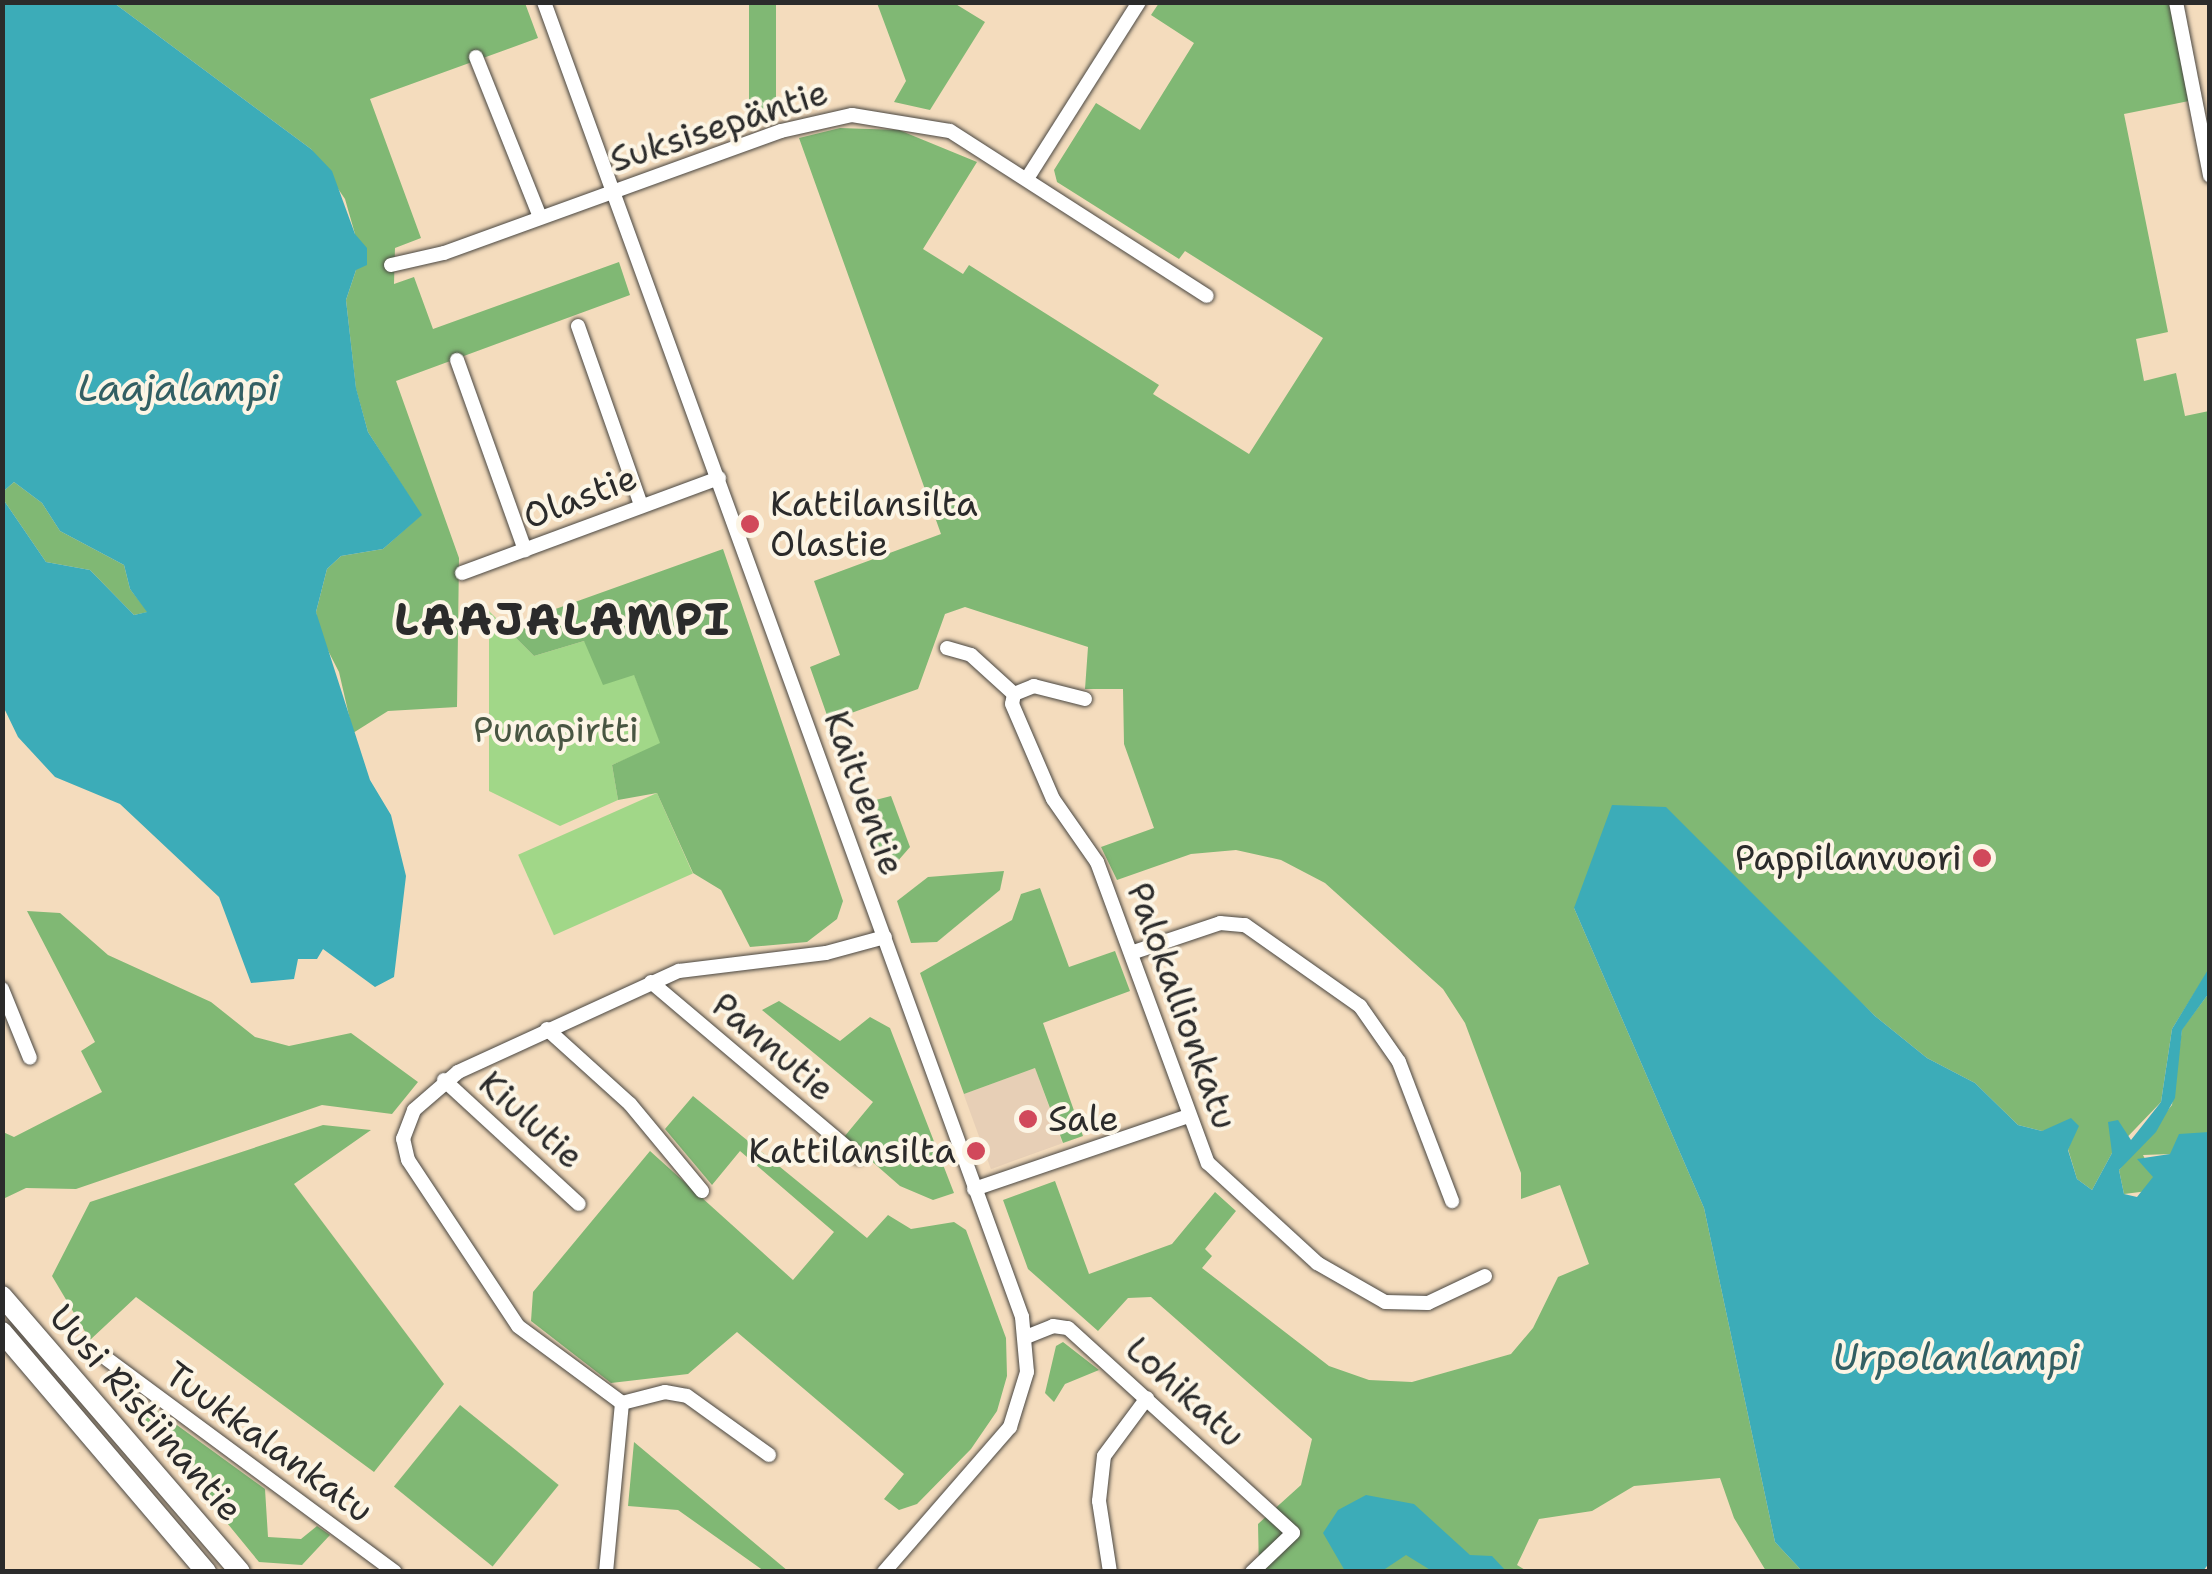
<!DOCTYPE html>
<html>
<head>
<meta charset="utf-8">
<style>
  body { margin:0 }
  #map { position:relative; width:2212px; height:1574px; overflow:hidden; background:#f4dcbd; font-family:"Shantell Sans",sans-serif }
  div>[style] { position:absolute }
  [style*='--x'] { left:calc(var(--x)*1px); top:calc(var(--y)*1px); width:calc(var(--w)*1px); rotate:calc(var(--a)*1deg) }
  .built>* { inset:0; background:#e7cfb6; transform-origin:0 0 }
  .green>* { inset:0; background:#a1d788; transform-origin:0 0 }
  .forest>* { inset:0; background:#80b874; transform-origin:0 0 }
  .water>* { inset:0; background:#3cacb8 }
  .roads { filter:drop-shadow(0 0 2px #494641) drop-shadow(0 0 2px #494641) }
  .minor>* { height:14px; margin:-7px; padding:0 7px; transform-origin:7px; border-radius:7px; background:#fff }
  .highway>* { height:20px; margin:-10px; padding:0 10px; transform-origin:10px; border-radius:10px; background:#fff }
  .dots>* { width:28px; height:28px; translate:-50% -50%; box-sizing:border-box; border:5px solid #fcf5e5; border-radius:50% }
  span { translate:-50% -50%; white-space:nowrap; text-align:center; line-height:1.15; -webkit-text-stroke:8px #fcf5e5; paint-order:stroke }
  .street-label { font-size:35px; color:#2b2b2b }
  .poi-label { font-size:35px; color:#2b2b2b }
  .left { translate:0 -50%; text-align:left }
  .right { translate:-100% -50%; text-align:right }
  .park-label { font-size:35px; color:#485642 }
  .water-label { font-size:38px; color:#325f63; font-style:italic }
  .district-label { font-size:45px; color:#2b2b2b; font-weight:700; letter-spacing:2.5px }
  .frame { position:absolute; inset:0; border:5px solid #2b2b2b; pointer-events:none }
</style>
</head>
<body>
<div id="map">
  <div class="built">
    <div style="left:1035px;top:1068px;width:80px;height:76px;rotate:70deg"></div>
  </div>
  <div class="green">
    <div style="clip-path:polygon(489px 611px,534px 656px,584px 641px,634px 674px,661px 744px,612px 765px,618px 800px,560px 826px,489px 791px)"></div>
    <div style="left:657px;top:793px;width:88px;height:152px;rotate:66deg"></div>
  </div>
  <div class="forest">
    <div style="clip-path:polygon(114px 3px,525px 3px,538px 38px,370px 99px,421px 238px,395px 248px,394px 284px,414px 277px,433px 329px,619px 262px,630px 295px,396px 381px,459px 558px,457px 707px,388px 711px,353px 733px,339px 672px,319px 633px,316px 612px,327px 569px,341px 556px,383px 549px,421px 515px,368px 432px,356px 389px,346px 300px,356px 270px,355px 234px,345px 199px,311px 149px)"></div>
    <div style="left:749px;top:3px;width:27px;height:118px"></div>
    <div style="clip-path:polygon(877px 3px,954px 3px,985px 22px,930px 110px,894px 102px,906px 81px)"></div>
    <div style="clip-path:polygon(1159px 3px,2169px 3px,2189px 101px,2124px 114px,2168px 332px,2136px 339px,2144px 381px,2176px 373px,2185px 416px,2209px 411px,2210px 968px,2172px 1029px,2161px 1102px,2112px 1153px,2092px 1190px,2077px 1179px,2068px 1149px,2078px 1126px,2042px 1131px,2018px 1125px,1975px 1083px,1927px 1058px,1875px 1016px,1791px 936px,1574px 908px,1704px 1208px,1775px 1542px,1802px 1571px,1766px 1571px,1734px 1518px,1720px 1478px,1634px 1486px,1592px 1511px,1539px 1519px,1517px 1565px,1527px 1571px,1259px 1571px,1258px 1524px,1301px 1485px,1312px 1439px,1151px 1297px,1128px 1298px,1098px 1331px,1028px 1269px,1003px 1200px,1055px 1181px,1089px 1274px,1172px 1244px,1215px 1192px,1236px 1211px,1205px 1249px,1212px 1256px,1202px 1268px,1329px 1366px,1369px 1380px,1412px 1382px,1511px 1354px,1533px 1328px,1558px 1277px,1589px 1264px,1560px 1185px,1521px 1199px,1521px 1173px,1465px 1023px,1443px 989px,1325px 883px,1281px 860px,1236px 850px,1191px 854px,1117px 880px,1101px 847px,1154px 828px,1124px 744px,1123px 689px,1085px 689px,1088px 647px,965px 607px,945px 614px,918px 689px,829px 721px,810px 667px,840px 655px,814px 581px,941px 534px,799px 138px,840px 128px,899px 130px,977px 162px,923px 249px,963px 274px,969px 265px,1159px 385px,1153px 394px,1249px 454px,1323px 338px,1185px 251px,1179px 259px,1057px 182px,1054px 170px,1096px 103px,1140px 130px,1194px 43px,1151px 15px)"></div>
    <div style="clip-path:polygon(14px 482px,42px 503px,60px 531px,124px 565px,130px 589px,148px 612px,134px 615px,90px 570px,46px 562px,5px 502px,5px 490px)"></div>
    <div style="clip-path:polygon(723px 549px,843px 901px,837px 919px,807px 942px,750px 947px,721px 890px,693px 873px,657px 793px,618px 800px,612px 765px,660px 743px,634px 675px,603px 685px,584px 641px,534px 656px,505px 627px)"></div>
    <div style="clip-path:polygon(891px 796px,910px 847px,884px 877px,860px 804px)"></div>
    <div style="clip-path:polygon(1004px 871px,1000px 890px,937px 942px,911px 943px,897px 901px,928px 877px)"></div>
    <div style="clip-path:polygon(1040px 888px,1069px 967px,1115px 951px,1130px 991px,1043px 1023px,1083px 1136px,1063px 1143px,1035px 1068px,964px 1094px,920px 973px,1012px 920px,1021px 894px)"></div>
    <div style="clip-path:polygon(27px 911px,60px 913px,108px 955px,211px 1002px,255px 1037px,289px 1046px,351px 1033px,418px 1082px,392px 1114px,322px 1105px,76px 1189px,26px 1188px,3px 1199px,3px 1132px,14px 1137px,102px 1092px,81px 1051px,95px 1042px)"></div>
    <div style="clip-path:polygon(2209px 993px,2209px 1132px,2171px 1154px,2143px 1155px,2154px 1177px,2148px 1191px,2124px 1194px,2119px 1170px,2172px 1105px,2182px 1029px)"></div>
    <div style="clip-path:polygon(779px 1001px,840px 1041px,870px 1017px,890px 1028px,954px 1193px,933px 1200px,900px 1186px,844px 1137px,873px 1102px,762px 1010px)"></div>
    <div style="clip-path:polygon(693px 1096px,867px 1238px,888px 1215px,911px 1229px,954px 1222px,966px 1230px,1006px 1338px,1007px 1376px,997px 1411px,971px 1449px,917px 1504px,899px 1510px,884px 1499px,904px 1474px,737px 1332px,688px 1374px,611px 1383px,531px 1321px,533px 1292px,650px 1151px,793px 1280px,834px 1232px,740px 1151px,712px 1185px,665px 1129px)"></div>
    <div style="clip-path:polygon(323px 1125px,371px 1130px,294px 1184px,444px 1384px,374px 1472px,136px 1297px,90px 1340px,52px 1276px,90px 1202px)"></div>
    <div style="clip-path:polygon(1063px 1342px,1099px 1370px,1065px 1384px,1054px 1402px,1045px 1393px,1056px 1346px)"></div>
    <div style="clip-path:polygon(148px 1404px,265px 1489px,268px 1537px,301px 1539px,317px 1526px,330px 1535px,302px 1565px,259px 1562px,137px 1413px)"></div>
    <div style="left:460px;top:1405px;width:127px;height:105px;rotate:39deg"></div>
    <div style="clip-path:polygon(634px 1442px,788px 1571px,764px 1571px,678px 1510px,628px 1506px)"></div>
  </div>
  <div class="water">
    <div style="clip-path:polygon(evenodd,3px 2px,114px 3px,311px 149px,332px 171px,355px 234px,367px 248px,367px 265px,356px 270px,346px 300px,356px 388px,368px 432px,422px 515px,383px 549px,341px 556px,327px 569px,316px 612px,370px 780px,391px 815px,406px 876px,394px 977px,375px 987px,323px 949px,317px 959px,298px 959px,294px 979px,251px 983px,219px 897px,120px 804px,55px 777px,18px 737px,3px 706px,3px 2px,14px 482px,42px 503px,60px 531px,124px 565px,130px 589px,147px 612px,134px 615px,90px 570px,46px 562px,5px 502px,5px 490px,14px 482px)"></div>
    <div style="clip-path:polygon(1612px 805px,1666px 807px,1875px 1016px,1927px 1058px,1975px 1083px,2018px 1125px,2042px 1131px,2071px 1118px,2079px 1126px,2068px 1150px,2077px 1179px,2092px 1190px,2112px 1153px,2108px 1122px,2118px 1120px,2131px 1140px,2161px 1102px,2172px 1029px,2209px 968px,2209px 993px,2182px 1030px,2175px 1098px,2156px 1132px,2119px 1170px,2124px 1194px,2137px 1197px,2153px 1177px,2137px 1159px,2170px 1154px,2179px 1134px,2209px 1132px,2210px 1562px,2203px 1571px,1802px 1571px,1775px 1542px,1704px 1208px,1574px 908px)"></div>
    <div style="clip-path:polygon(1366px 1495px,1414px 1504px,1470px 1555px,1492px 1556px,1506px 1571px,1432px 1571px,1406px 1555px,1382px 1571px,1345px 1571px,1323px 1533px,1338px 1510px)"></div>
  </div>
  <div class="roads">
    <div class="minor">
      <div style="--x:544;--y:2;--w:1399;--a:70.02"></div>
      <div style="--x:1022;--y:1317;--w:55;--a:84.8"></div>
      <div style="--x:1027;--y:1372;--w:58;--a:107.2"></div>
      <div style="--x:1010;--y:1427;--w:192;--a:131"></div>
      <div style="--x:2176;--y:2;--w:177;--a:78.9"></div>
      <div style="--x:476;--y:57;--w:172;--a:68.2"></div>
      <div style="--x:1028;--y:177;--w:207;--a:-57.6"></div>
      <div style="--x:391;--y:265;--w:54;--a:-12.8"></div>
      <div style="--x:444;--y:253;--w:358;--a:-19.9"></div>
      <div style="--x:781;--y:131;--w:73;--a:-12.7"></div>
      <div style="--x:852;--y:115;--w:99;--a:9.3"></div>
      <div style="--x:950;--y:131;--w:305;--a:32.7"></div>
      <div style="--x:578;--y:326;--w:190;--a:70.6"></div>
      <div style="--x:457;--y:360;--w:202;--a:70.3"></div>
      <div style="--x:462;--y:573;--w:274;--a:-20.3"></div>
      <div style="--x:947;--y:648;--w:25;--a:16"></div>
      <div style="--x:971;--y:655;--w:58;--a:42.2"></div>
      <div style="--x:1085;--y:699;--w:53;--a:-165.7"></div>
      <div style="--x:1034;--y:686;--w:22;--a:158"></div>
      <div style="--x:1014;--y:694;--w:10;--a:101"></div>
      <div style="--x:1012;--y:704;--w:103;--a:66.7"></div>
      <div style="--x:1053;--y:799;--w:77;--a:55.1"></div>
      <div style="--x:1097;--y:862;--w:321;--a:69.8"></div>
      <div style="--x:1208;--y:1163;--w:148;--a:42.5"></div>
      <div style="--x:1317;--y:1263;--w:78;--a:29.8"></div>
      <div style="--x:1385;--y:1302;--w:43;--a:1.3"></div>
      <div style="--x:1428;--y:1303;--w:63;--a:-25.3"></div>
      <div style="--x:1131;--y:953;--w:94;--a:-18.6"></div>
      <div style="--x:1220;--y:923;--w:25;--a:5"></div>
      <div style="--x:1245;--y:925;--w:141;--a:35.2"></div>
      <div style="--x:1360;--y:1006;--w:68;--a:55.1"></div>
      <div style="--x:1399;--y:1062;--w:149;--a:69.1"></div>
      <div style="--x:651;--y:982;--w:271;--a:40.2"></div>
      <div style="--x:2;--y:989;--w:74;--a:67.9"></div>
      <div style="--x:547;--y:1029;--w:112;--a:42.1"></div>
      <div style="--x:630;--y:1104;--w:113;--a:50.4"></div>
      <div style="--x:444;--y:1080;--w:183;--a:42.6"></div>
      <div style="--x:974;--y:1189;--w:226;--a:-18.8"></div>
      <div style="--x:1026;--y:1337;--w:29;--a:-22"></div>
      <div style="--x:1053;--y:1326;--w:15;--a:8"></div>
      <div style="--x:1068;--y:1328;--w:304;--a:42.3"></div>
      <div style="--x:1293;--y:1533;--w:57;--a:136.4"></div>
      <div style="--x:107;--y:1359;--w:358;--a:36.5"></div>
      <div style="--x:622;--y:1403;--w:129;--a:-143.5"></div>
      <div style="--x:518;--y:1326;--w:199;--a:-123.5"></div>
      <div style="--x:408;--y:1160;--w:22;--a:-103"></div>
      <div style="--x:403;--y:1139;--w:31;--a:-69"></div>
      <div style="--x:414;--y:1110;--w:58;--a:-40.8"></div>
      <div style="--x:458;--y:1072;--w:243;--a:-24.6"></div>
      <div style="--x:679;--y:971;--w:148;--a:-7"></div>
      <div style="--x:826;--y:953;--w:61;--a:-15.2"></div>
      <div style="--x:622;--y:1403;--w:44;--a:-14.3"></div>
      <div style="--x:665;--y:1392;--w:22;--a:10"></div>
      <div style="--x:687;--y:1396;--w:101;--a:35.7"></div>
      <div style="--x:606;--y:1572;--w:170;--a:-84.6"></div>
      <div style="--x:1110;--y:1572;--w:72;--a:-98.8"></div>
      <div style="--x:1099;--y:1501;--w:45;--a:-83.7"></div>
      <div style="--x:1104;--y:1456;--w:72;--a:-53.4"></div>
    </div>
    <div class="highway">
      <div style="--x:2;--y:1296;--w:364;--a:49.2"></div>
      <div style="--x:2;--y:1332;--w:315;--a:49.6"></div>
    </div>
  </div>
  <div class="dots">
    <div style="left:750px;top:524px;background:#d1495b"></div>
    <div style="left:1982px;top:858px;background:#d1495b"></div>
    <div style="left:1028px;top:1119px;background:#d1495b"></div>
    <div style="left:976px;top:1151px;background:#d1495b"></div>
  </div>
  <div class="street-label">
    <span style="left:719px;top:126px;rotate:-18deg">Suksisepäntie</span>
    <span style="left:580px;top:497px;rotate:-21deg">Olastie</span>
    <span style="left:864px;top:793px;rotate:70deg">Kaituentie</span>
    <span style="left:1182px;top:1006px;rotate:70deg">Palokallionkatu</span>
    <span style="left:773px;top:1047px;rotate:40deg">Pannutie</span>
    <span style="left:531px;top:1120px;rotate:42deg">Kiulutie</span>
    <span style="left:1185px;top:1392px;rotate:42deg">Lohikatu</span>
    <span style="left:146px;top:1413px;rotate:49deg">Uusi Ristiinantie</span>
    <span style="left:269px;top:1442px;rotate:36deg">Tuukkalankatu</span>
  </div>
  <div class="poi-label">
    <span class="left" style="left:770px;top:524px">Kattilansilta<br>Olastie</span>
    <span class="right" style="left:1962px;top:858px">Pappilanvuori</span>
    <span class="left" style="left:1048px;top:1119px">Sale</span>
    <span class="right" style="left:956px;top:1151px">Kattilansilta</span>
  </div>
  <div class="park-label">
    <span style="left:556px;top:730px">Punapirtti</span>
  </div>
  <div class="water-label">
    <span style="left:178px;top:388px">Laajalampi</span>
    <span style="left:1956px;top:1357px">Urpolanlampi</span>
  </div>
  <div class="district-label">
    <span style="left:563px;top:620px">LAAJALAMPI</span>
  </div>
  <div class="frame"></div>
</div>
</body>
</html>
